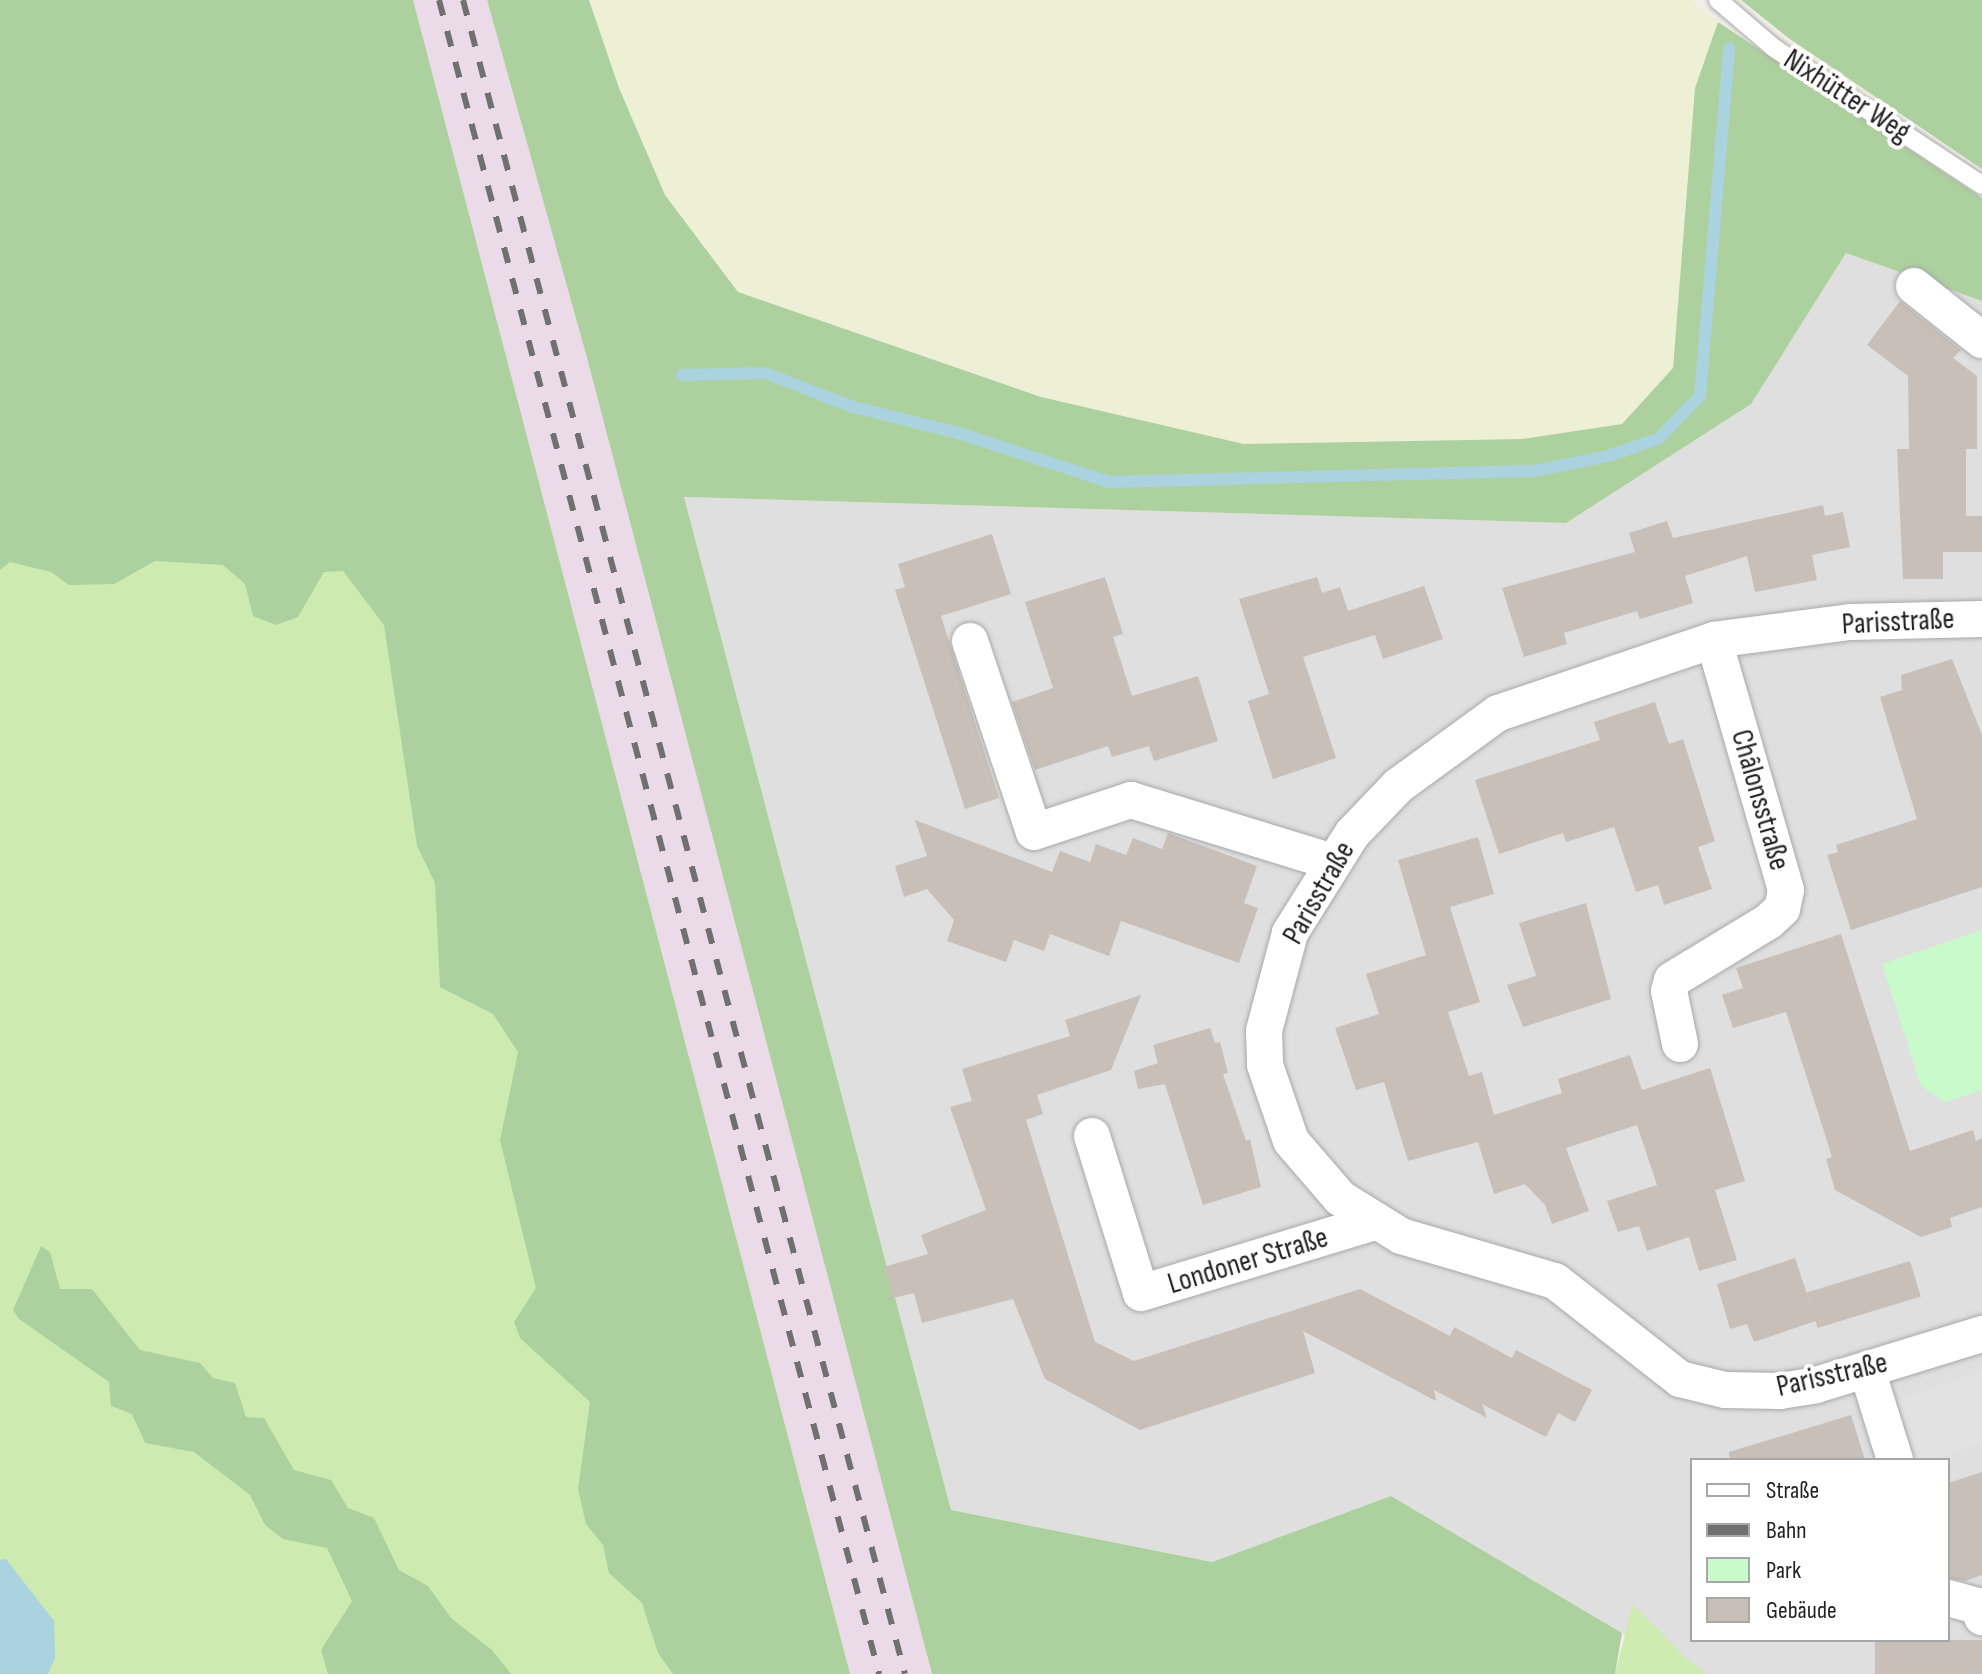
<!DOCTYPE html>
<html>
<head>
<meta charset="utf-8">
<style>
  body { margin:0 }
  #map { position:relative; width:1982px; height:1674px; overflow:hidden; background:#f2efe9; font-family:"Sofia Sans Condensed",sans-serif }
  div>[style] { position:absolute }
  [style*='--x'] { left:calc(var(--x)*1px); top:calc(var(--y)*1px); width:calc(var(--w)*1px); rotate:calc(var(--a)*1deg) }
  .residential>* { inset:0; background:#e0dfdf }
  .industrial>* { inset:0; background:#ebdbe8 }
  .farmland>* { inset:0; background:#eef0d5 }
  .grass>* { inset:0; background:#cdebb0 }
  .forest>* { inset:0; background:#add19e }
  .park>* { inset:0; background:#c8facc }
  .parking>* { inset:0; background:#e2e2e2 }
  .water>* { inset:0; background:#aad3df }
  .stream>* { height:12px; margin:-6px; padding:0 6px; transform-origin:6px; border-radius:6px; background:#aad3df }
  .building>* { inset:0; background:#c7bfb8; transform-origin:0 0 }
  .roads { filter:drop-shadow(0 0 2px #a9a9a9) drop-shadow(0 0 2px #a9a9a9) }
  .lane>* { height:18px; margin:-9px; padding:0 9px; transform-origin:9px; border-radius:9px; background:#fff }
  .street>* { height:36px; margin:-18px; padding:0 18px; transform-origin:18px; border-radius:18px; background:#fff }
  .rail>* { height:6px; margin-top:-3px; transform-origin:0; background:repeating-linear-gradient(90deg,#707070 0 16px,transparent 0 32px) }
  span { translate:-50% -50%; white-space:nowrap; text-align:center; line-height:1.15; -webkit-text-stroke:8px #fff; paint-order:stroke }
  .street-label { font-size:30px; color:#222 }
  .legend { position:absolute; left:1690px; top:1458px; width:260px; height:184px; box-sizing:border-box; background:#fff; border:2px solid #a7a7a7; margin:0; padding:10px 14px; list-style:none; font-size:24px; color:#222 }
  .legend li { display:flex; align-items:center; gap:16px; height:40px }
  .legend b { width:40px; border:2px solid #a7a7a7 }
</style>
</head>
<body>
<div id="map">
  <div class="residential">
    <div style="clip-path:polygon(evenodd,1847px 253px,1982px 301px,1982px 1674px,1691px 1674px,1391px 1496px,1212px 1562px,951px 1510px,684px 497px,1566px 523px,1847px 253px,1692px 1460px,1948px 1460px,1948px 1640px,1692px 1640px,1692px 1460px)"></div>
  </div>
  <div class="industrial">
    <div style="clip-path:polygon(412px 0,487px 0,587px 358px,932px 1674px,850px 1674px)"></div>
  </div>
  <div class="farmland">
    <div style="clip-path:polygon(589px 0,1691px 0,1718px 22px,1695px 88px,1673px 368px,1622px 424px,1522px 439px,1244px 444px,1041px 397px,738px 292px,665px 195px,619px 88px)"></div>
  </div>
  <div class="grass">
    <div style="clip-path:polygon(0 299px,507px 375px,850px 1674px,0 1674px)"></div>
    <div style="clip-path:polygon(1633px 1604px,1687px 1659px,1707px 1674px,1615px 1674px)"></div>
  </div>
  <div class="forest">
    <div style="clip-path:polygon(0 0,413px 0,850px 1674px,673px 1674px,658px 1653px,642px 1603px,609px 1573px,603px 1545px,586px 1524px,578px 1489px,590px 1402px,520px 1338px,514px 1322px,536px 1288px,500px 1140px,518px 1052px,493px 1014px,440px 987px,435px 883px,417px 846px,384px 625px,343px 571px,324px 572px,298px 617px,276px 625px,253px 616px,245px 584px,223px 565px,155px 561px,114px 584px,69px 585px,51px 572px,10px 562px,0 570px)"></div>
    <div style="clip-path:polygon(487px 0,589px 0,619px 88px,665px 195px,738px 292px,1041px 397px,1244px 444px,1522px 439px,1622px 424px,1673px 368px,1695px 88px,1718px 22px,1982px 198px,1982px 301px,1846px 253px,1751px 404px,1566px 523px,684px 497px,951px 1510px,1212px 1562px,1391px 1496px,1622px 1633px,1615px 1674px,932px 1674px,587px 358px)"></div>
    <div style="clip-path:polygon(1741px 0,1982px 0,1982px 169px,1787px 37px)"></div>
    <div style="clip-path:polygon(41px 1246px,50px 1252px,60px 1289px,92px 1289px,140px 1350px,200px 1363px,213px 1378px,235px 1383px,246px 1417px,264px 1418px,294px 1470px,331px 1480px,348px 1508px,374px 1518px,399px 1570px,428px 1586px,451px 1618px,492px 1650px,511px 1674px,328px 1674px,321px 1650px,352px 1601px,327px 1548px,283px 1539px,265px 1525px,250px 1495px,194px 1452px,145px 1443px,132px 1414px,111px 1406px,109px 1382px,19px 1319px,13px 1310px)"></div>
  </div>
  <div class="park">
    <div style="clip-path:polygon(1982px 930px,1982px 1090px,1945px 1102px,1921px 1086px,1882px 964px)"></div>
  </div>
  <div class="parking">
    <div style="clip-path:polygon(1982px 1371px,1982px 1443px,1932px 1460px,1914px 1460px,1894px 1401px)"></div>
  </div>
  <div class="water">
    <div style="clip-path:polygon(6px 1559px,54px 1621px,55px 1658px,48px 1674px,0 1674px,0 1560px)"></div>
  </div>
  <div class="stream">
    <div style="--x:682;--y:375;--w:83;--a:-1.4"></div>
    <div style="--x:765;--y:373;--w:94;--a:21.1"></div>
    <div style="--x:853;--y:407;--w:108;--a:13.9"></div>
    <div style="--x:958;--y:433;--w:160;--a:17.9"></div>
    <div style="--x:1110;--y:482;--w:424;--a:-1.5"></div>
    <div style="--x:1534;--y:471;--w:76;--a:-11.5"></div>
    <div style="--x:1608;--y:456;--w:53;--a:-18.8"></div>
    <div style="--x:1658;--y:439;--w:60;--a:-45.7"></div>
    <div style="--x:1700;--y:396;--w:349;--a:-85.2"></div>
  </div>
  <div class="building">
    <div style="clip-path:polygon(1900px 301px,1961px 350px,1953px 358px,1977px 376px,1977px 449px,1966px 449px,1966px 516px,1982px 516px,1982px 552px,1943px 552px,1943px 579px,1903px 579px,1897px 449px,1909px 449px,1908px 376px,1867px 345px)"></div>
    <div style="clip-path:polygon(1823px 505px,1825px 516px,1843px 512px,1850px 547px,1812px 555px,1817px 580px,1755px 592px,1747px 556px,1685px 576px,1693px 603px,1640px 619px,1637px 611px,1564px 633px,1567px 644px,1524px 657px,1502px 588px,1635px 552px,1629px 533px,1667px 521px,1673px 538px)"></div>
    <div style="clip-path:polygon(992px 534px,1011px 594px,941px 616px,999px 798px,965px 809px,895px 590px,905px 587px,898px 564px)"></div>
    <div style="clip-path:polygon(1105px 577px,1123px 634px,1113px 637px,1132px 696px,1198px 676px,1218px 741px,1154px 761px,1149px 746px,1112px 757px,1108px 746px,1035px 770px,1012px 702px,1053px 688px,1025px 602px)"></div>
    <div style="clip-path:polygon(1317px 577px,1322px 593px,1340px 587px,1348px 611px,1424px 586px,1443px 639px,1383px 659px,1375px 635px,1303px 657px,1336px 758px,1273px 779px,1248px 701px,1269px 694px,1239px 599px)"></div>
    <div style="clip-path:polygon(1952px 659px,1982px 735px,1982px 887px,1851px 930px,1827px 855px,1838px 852px,1836px 845px,1917px 819px,1880px 697px,1902px 690px,1901px 675px)"></div>
    <div style="clip-path:polygon(1655px 702px,1669px 744px,1683px 739px,1715px 841px,1698px 847px,1712px 889px,1664px 905px,1658px 885px,1636px 892px,1614px 827px,1566px 842px,1563px 833px,1499px 854px,1475px 780px,1600px 740px,1594px 722px)"></div>
    <div style="clip-path:polygon(915px 820px,1052px 872px,1060px 851px,1090px 862px,1096px 844px,1126px 855px,1133px 838px,1162px 849px,1168px 833px,1257px 866px,1244px 903px,1258px 908px,1239px 963px,1121px 921px,1109px 956px,1050px 934px,1044px 951px,1014px 940px,1006px 962px,947px 941px,954px 920px,927px 889px,904px 897px,895px 866px,927px 856px)"></div>
    <div style="clip-path:polygon(1478px 837px,1494px 894px,1450px 907px,1480px 1002px,1448px 1012px,1469px 1076px,1482px 1072px,1494px 1115px,1562px 1093px,1558px 1079px,1630px 1055px,1642px 1090px,1710px 1068px,1745px 1181px,1715px 1190px,1737px 1260px,1699px 1271px,1689px 1237px,1647px 1251px,1639px 1226px,1618px 1232px,1607px 1201px,1657px 1185px,1637px 1125px,1566px 1148px,1589px 1211px,1552px 1224px,1545px 1205px,1525px 1184px,1494px 1194px,1478px 1142px,1408px 1161px,1384px 1082px,1356px 1090px,1335px 1028px,1379px 1014px,1366px 974px,1426px 955px,1398px 860px)"></div>
    <div style="clip-path:polygon(1586px 903px,1611px 999px,1523px 1027px,1507px 985px,1536px 976px,1519px 923px)"></div>
    <div style="clip-path:polygon(1841px 934px,1910px 1151px,1973px 1130px,1976px 1141px,1982px 1138px,1982px 1207px,1950px 1218px,1952px 1227px,1921px 1237px,1835px 1190px,1826px 1159px,1832px 1157px,1786px 1012px,1733px 1028px,1722px 995px,1743px 988px,1736px 968px)"></div>
    <div style="clip-path:polygon(1141px 995px,1111px 1070px,1037px 1095px,1043px 1114px,1026px 1120px,1095px 1342px,1134px 1361px,1360px 1289px,1450px 1336px,1454px 1327px,1512px 1358px,1516px 1350px,1592px 1390px,1575px 1422px,1558px 1413px,1546px 1437px,1482px 1404px,1487px 1418px,1434px 1390px,1436px 1401px,1303px 1331px,1315px 1373px,1140px 1430px,1045px 1379px,1013px 1299px,922px 1323px,914px 1293px,893px 1298px,884px 1267px,928px 1254px,921px 1235px,986px 1210px,950px 1107px,972px 1101px,962px 1069px,1070px 1036px,1065px 1020px)"></div>
    <div style="clip-path:polygon(1210px 1028px,1215px 1043px,1220px 1042px,1228px 1073px,1223px 1074px,1246px 1141px,1250px 1139px,1261px 1187px,1203px 1205px,1165px 1084px,1138px 1089px,1134px 1071px,1158px 1063px,1153px 1045px)"></div>
    <div style="clip-path:polygon(1795px 1258px,1816px 1321px,1754px 1342px,1747px 1324px,1730px 1329px,1717px 1284px)"></div>
    <div style="left:1910px;top:1261px;width:37px;height:108px;rotate:73deg"></div>
    <div style="clip-path:polygon(1851px 1415px,1865px 1460px,1730px 1460px,1729px 1452px)"></div>
    <div style="clip-path:polygon(1982px 1472px,1982px 1575px,1965px 1581px,1948px 1578px,1948px 1483px)"></div>
    <div style="left:1875px;top:1640px;width:107px;height:36px"></div>
  </div>
  <div class="roads">
    <div class="lane">
      <div style="--x:1718;--y:0;--w:74;--a:40.6"></div>
      <div style="--x:1774;--y:48;--w:249;--a:33.4"></div>
    </div>
    <div class="street">
      <div style="--x:1914;--y:286;--w:87;--a:38.5"></div>
      <div style="--x:1982;--y:619;--w:132;--a:178.7"></div>
      <div style="--x:1850;--y:622;--w:137;--a:172.5"></div>
      <div style="--x:1714;--y:640;--w:228;--a:161.3"></div>
      <div style="--x:1498;--y:713;--w:124;--a:143.9"></div>
      <div style="--x:1398;--y:786;--w:66;--a:133.8"></div>
      <div style="--x:1352;--y:834;--w:117;--a:122.1"></div>
      <div style="--x:1290;--y:933;--w:101;--a:104.9"></div>
      <div style="--x:1264;--y:1031;--w:34;--a:88"></div>
      <div style="--x:1265;--y:1065;--w:80;--a:71.1"></div>
      <div style="--x:1291;--y:1141;--w:75;--a:49.3"></div>
      <div style="--x:1340;--y:1198;--w:72;--a:31.9"></div>
      <div style="--x:1401;--y:1236;--w:160;--a:16.3"></div>
      <div style="--x:1555;--y:1281;--w:159;--a:38.1"></div>
      <div style="--x:1680;--y:1379;--w:46;--a:13.7"></div>
      <div style="--x:1725;--y:1390;--w:55;--a:1"></div>
      <div style="--x:1780;--y:1391;--w:36;--a:-9"></div>
      <div style="--x:1816;--y:1385;--w:174;--a:-17.1"></div>
      <div style="--x:970;--y:641;--w:201;--a:71.5"></div>
      <div style="--x:1034;--y:832;--w:102;--a:-18.3"></div>
      <div style="--x:1131;--y:800;--w:210;--a:17.1"></div>
      <div style="--x:1680;--y:1044;--w:54;--a:-101.7"></div>
      <div style="--x:1669;--y:991;--w:11;--a:-75"></div>
      <div style="--x:1672;--y:980;--w:114;--a:-31.3"></div>
      <div style="--x:1769;--y:921;--w:18;--a:-43"></div>
      <div style="--x:1782;--y:909;--w:19;--a:-78"></div>
      <div style="--x:1786;--y:890;--w:260;--a:-106.1"></div>
      <div style="--x:1092;--y:1136;--w:164;--a:72.7"></div>
      <div style="--x:1141;--y:1293;--w:245;--a:-16.9"></div>
      <div style="--x:1867;--y:1370;--w:94;--a:72.7"></div>
      <div style="--x:1948;--y:1598;--w:31;--a:15"></div>
      <div style="--x:1978;--y:1606;--w:12;--a:70"></div>
    </div>
  </div>
  <div class="rail">
    <div style="--x:439;--y:0;--w:1731;--a:75.27"></div>
    <div style="--x:463;--y:0;--w:1731;--a:75.21"></div>
  </div>
  <div class="street-label">
    <span style="left:1847px;top:96px;rotate:33deg">Nixhütter Weg</span>
    <span style="left:1898px;top:622px;rotate:-3deg">Parisstraße</span>
    <span style="left:1760px;top:800px;rotate:74deg">Châlonsstraße</span>
    <span style="left:1319px;top:893px;rotate:-60deg">Parisstraße</span>
    <span style="left:1248px;top:1261px;rotate:-17deg">Londoner Straße</span>
    <span style="left:1832px;top:1375px;rotate:-13deg">Parisstraße</span>
  </div>
  <ul class="legend">
  <li><b style="height:10px;background:#fff"></b>Straße</li>
  <li><b style="height:10px;background:#707070"></b>Bahn</li>
  <li><b style="height:22px;background:#c8facc"></b>Park</li>
  <li><b style="height:22px;background:#c7bfb8"></b>Gebäude</li>
  </ul>
</div>
</body>
</html>
